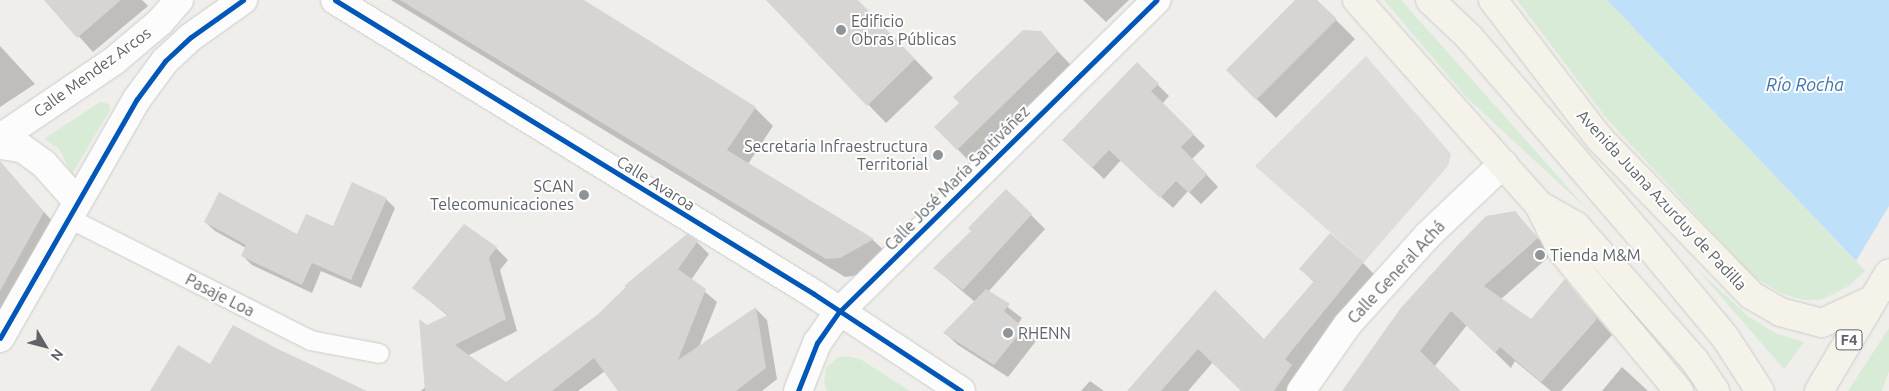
<!DOCTYPE html>
<html>
<head>
<meta charset="utf-8">
<style>
  body { margin:0 }
  #map { position:relative; width:1889px; height:391px; overflow:hidden; background:#efeeea; font-family:Ubuntu,sans-serif }
  div>[style] { position:absolute }
  [style*='--x'] { left:calc(var(--x)*1px); top:calc(var(--y)*1px); width:calc(var(--w)*1px); rotate:calc(var(--a)*1deg) }
  .industrial>* { inset:0; background:#dfddda }
  .green>* { inset:0; background:#d8ebd6 }
  .water>* { inset:0; background:#bfe0f9 }
  .pier>* { inset:0; background:#efeeea }
  .shadow>* { inset:0; background:#0003; transform-origin:0 0 }
  .building>* { inset:0; background:#d6d5d3 }
  .roads { filter:drop-shadow(0 0 1px #cbcccc) drop-shadow(0 0 1px #cbcccc) }
  .service>* { height:19px; margin:-9.5px; padding:0 9.5px; transform-origin:9.5px; border-radius:9.5px; background:#fdfcfc }
  .minor>* { height:28px; margin:-14px; padding:0 14px; transform-origin:14px; border-radius:14px; background:#fdfcfc }
  .primary>* { height:28px; margin:-14px; padding:0 14px; transform-origin:14px; border-radius:14px; background:#f4f2e9 }
  .cycleway>* { height:5px; margin:-2.5px; padding:0 2.5px; transform-origin:2.5px; border-radius:2.5px; background:#0057b8 }
  .dots>* { width:14px; height:14px; translate:-50% -50%; box-sizing:border-box; border:2px solid #fff; border-radius:50% }
  span { translate:-50% -50%; white-space:nowrap; text-align:center; line-height:1.15; -webkit-text-stroke:4px #fff; paint-order:stroke }
  .shield-label span { padding:1px 4px; background:#fff; border:1px solid; border-radius:4px; -webkit-text-stroke-width:0 }
  .shield-label { font-size:15px; color:#5f6368; font-weight:700 }
  .poi-label { font-size:16px; color:#5f6368 }
  .left { translate:0 -50%; text-align:left }
  .right { translate:-100% -50%; text-align:right }
  .street-label { font-size:16px; color:#5f6368 }
  .water-label { font-size:18px; color:#4174aa; font-style:italic }
  .north { position:absolute; left:20px; top:321px; width:50px; height:50px; -webkit-text-stroke:4px #fff; paint-order:stroke; rotate:127deg; font-size:14px; font-weight:700; line-height:20px; text-align:center; color:#5f6368 }
  .north::after { content:''; display:block; margin:auto; width:18px; height:22px; background:#5f6368; clip-path:polygon(50% 0,100% 100%,50% 72%,0 100%) }
</style>
</head>
<body>
<div id="map">
  <div class="industrial">
    <div style="clip-path:polygon(1366px 56px,1451px 154px,1448px 166px,1364px 262px,1255px 166px)"></div>
  </div>
  <div class="green">
    <div style="clip-path:polygon(1384px 0,1401px 0,1588px 210px,1466px 97px)"></div>
    <div style="clip-path:polygon(1517px 0,1607px 0,1865px 271px,1849px 286px,1821px 300px,1803px 300px,1781px 293px,1754px 277px,1607px 119px)"></div>
    <div style="clip-path:polygon(100px 102px,109px 104px,110px 110px,72px 174px,59px 149px,44px 139px)"></div>
    <div style="clip-path:polygon(1697px 269px,1749px 317px,1775px 333px,1804px 342px,1784px 369px)"></div>
    <div style="clip-path:polygon(1889px 328px,1889px 371px,1882px 391px,1848px 391px)"></div>
    <div style="clip-path:polygon(845px 356px,860px 359px,910px 391px,827px 391px,824px 383px,826px 368px,837px 358px)"></div>
  </div>
  <div class="water">
    <div style="clip-path:polygon(1607px 0,1889px 0,1889px 298px,1856px 261px)"></div>
  </div>
  <div class="pier">
    <div style="clip-path:polygon(1889px 206px,1889px 298px,1856px 261px)"></div>
  </div>
  <div class="shadow">
    <div style="clip-path:polygon(46px 0,142px 0,148px 6px,93px 52px)"></div>
    <div style="clip-path:polygon(391px 0,581px 0,755px 108px,773px 126px,748px 164px,873px 240px,891px 257px,859px 275px,845px 277px)"></div>
    <div style="clip-path:polygon(768px 0,857px 0,933px 78px,886px 123px)"></div>
    <div style="clip-path:polygon(1083px 0,1129px 0,1106px 22px)"></div>
    <div style="clip-path:polygon(1297px 0,1316px 0,1355px 39px,1276px 118px,1227px 70px)"></div>
    <div style="left:1040px;top:33px;width:49px;height:140px;rotate:46deg"></div>
    <div style="clip-path:polygon(0 46px,35px 84px,0 107px)"></div>
    <div style="clip-path:polygon(1137px 64px,1169px 96px,1162px 104px,1205px 146px,1192px 159px,1218px 187px,1201px 204px,1188px 191px,1173px 208px,1121px 160px,1104px 179px,1076px 152px)"></div>
    <div style="clip-path:polygon(0 183px,18px 183px,62px 232px,0 347px)"></div>
    <div style="clip-path:polygon(1006px 190px,1045px 229px,988px 292px,1022px 318px,1018px 324px,1036px 341px,1008px 377px,958px 345px,945px 333px,975px 302px,935px 268px,972px 231px)"></div>
    <div style="clip-path:polygon(386px 199px,395px 208px,361px 288px,321px 271px,312px 293px,252px 265px,243px 256px,246px 248px,215px 231px,205px 222px,298px 236px,333px 227px)"></div>
    <div style="clip-path:polygon(1515px 213px,1552px 254px,1501px 299px,1532px 320px,1565px 281px,1612px 335px,1561px 391px,1551px 391px,1515px 361px,1511px 368px,1467px 325px,1434px 367px,1459px 391px,1343px 391px)"></div>
    <div style="clip-path:polygon(697px 242px,709px 254px,691px 280px,717px 302px,699px 347px,756px 309px,767px 320px,777px 379px,762px 391px,620px 391px,605px 371px,578px 391px,421px 391px,426px 386px,427px 326px,448px 316px,414px 288px,496px 248px,508px 260px,500px 270px,517px 331px,467px 356px,506px 384px)"></div>
    <div style="clip-path:polygon(1363px 263px,1377px 277px,1297px 391px,1242px 391px,1213px 362px,1188px 391px,1129px 391px,1215px 292px,1264px 341px,1314px 282px,1301px 269px)"></div>
    <div style="clip-path:polygon(1622px 367px,1648px 391px,1602px 391px)"></div>
    <div style="clip-path:polygon(1090px 381px,1104px 391px,1081px 391px)"></div>
  </div>
  <div class="building">
    <div style="clip-path:polygon(44px 0,121px 0,77px 38px)"></div>
    <div style="clip-path:polygon(400px 0,584px 0,756px 107px,727px 150px,874px 239px,840px 258px,826px 259px)"></div>
    <div style="clip-path:polygon(766px 0,858px 0,915px 59px,867px 106px)"></div>
    <div style="clip-path:polygon(1295px 0,1317px 0,1337px 19px,1256px 100px,1226px 70px)"></div>
    <div style="clip-path:polygon(1023px 30px,1041px 31px,1058px 51px,957px 150px,934px 127px,959px 103px,953px 97px)"></div>
    <div style="clip-path:polygon(1137px 62px,1159px 84px,1151px 91px,1194px 134px,1181px 147px,1207px 174px,1189px 193px,1176px 181px,1160px 198px,1109px 150px,1092px 168px,1062px 140px)"></div>
    <div style="clip-path:polygon(0 161px,44px 212px,0 291px)"></div>
    <div style="clip-path:polygon(352px 182px,387px 198px,351px 280px,312px 263px,302px 285px,241px 256px,246px 245px,204px 222px,219px 192px,297px 234px,306px 214px,333px 226px)"></div>
    <div style="clip-path:polygon(1006px 189px,1032px 214px,963px 290px,933px 268px,971px 231px,968px 228px)"></div>
    <div style="clip-path:polygon(1515px 211px,1538px 238px,1484px 286px,1531px 319px,1565px 279px,1597px 319px,1541px 382px,1500px 347px,1495px 353px,1451px 311px,1420px 351px,1461px 391px,1342px 391px,1400px 309px,1456px 247px,1486px 216px)"></div>
    <div style="clip-path:polygon(464px 224px,497px 247px,489px 258px,506px 319px,455px 345px,506px 382px,597px 315px,626px 287px,624px 286px,687px 234px,698px 241px,678px 269px,706px 289px,678px 360px,756px 307px,766px 368px,736px 391px,618px 391px,594px 358px,552px 391px,425px 391px,419px 319px,427px 325px,448px 315px,412px 288px)"></div>
    <div style="clip-path:polygon(1330px 233px,1364px 262px,1285px 359px,1292px 365px,1274px 391px,1241px 391px,1198px 349px,1161px 391px,1127px 391px,1215px 290px,1264px 339px,1314px 281px,1299px 269px)"></div>
    <div style="clip-path:polygon(986px 289px,1010px 304px,1004px 311px,1024px 328px,994px 365px,943px 333px)"></div>
    <div style="clip-path:polygon(233px 325px,276px 348px,367px 391px,150px 391px,178px 345px,210px 364px)"></div>
  </div>
  <div class="roads">
    <div class="service">
      <div style="--x:67;--y:217;--w:272;--a:26.8"></div>
      <div style="--x:310;--y:340;--w:70;--a:10.7"></div>
    </div>
    <div class="minor">
      <div style="--x:335;--y:0;--w:562;--a:31.54"></div>
      <div style="--x:814;--y:294;--w:176;--a:33.4"></div>
      <div style="--x:0;--y:138;--w:139;--a:-34.1"></div>
      <div style="--x:115;--y:60;--w:59;--a:-40.2"></div>
      <div style="--x:160;--y:22;--w:29;--a:-49"></div>
      <div style="--x:0;--y:145;--w:22;--a:8"></div>
      <div style="--x:22;--y:148;--w:27;--a:36"></div>
      <div style="--x:44;--y:164;--w:50;--a:48.3"></div>
      <div style="--x:0;--y:338;--w:275;--a:-60.2"></div>
      <div style="--x:137;--y:99;--w:47;--a:-53.6"></div>
      <div style="--x:165;--y:61;--w:35;--a:-43"></div>
      <div style="--x:191;--y:37;--w:64;--a:-35.4"></div>
      <div style="--x:798;--y:391;--w:52;--a:-68.4"></div>
      <div style="--x:817;--y:343;--w:38;--a:-55"></div>
      <div style="--x:839;--y:312;--w:445;--a:-44.5"></div>
      <div style="--x:1301;--y:391;--w:80;--a:-55.1"></div>
      <div style="--x:1347;--y:325;--w:120;--a:-48"></div>
      <div style="--x:1427;--y:236;--w:105;--a:-43.5"></div>
    </div>
    <div class="primary">
      <div style="--x:1357;--y:0;--w:274;--a:48.4"></div>
      <div style="--x:1539;--y:205;--w:50;--a:63.9"></div>
      <div style="--x:1561;--y:250;--w:184;--a:50.1"></div>
      <div style="--x:1430;--y:0;--w:54;--a:43.5"></div>
      <div style="--x:1469;--y:37;--w:263;--a:49.2"></div>
      <div style="--x:1641;--y:236;--w:131;--a:50.3"></div>
      <div style="--x:1725;--y:337;--w:64;--a:57.1"></div>
      <div style="--x:1493;--y:0;--w:174;--a:52.5"></div>
      <div style="--x:1599;--y:138;--w:219;--a:45.9"></div>
      <div style="--x:1751;--y:295;--w:34;--a:30"></div>
      <div style="--x:1780;--y:312;--w:43;--a:14.7"></div>
      <div style="--x:1822;--y:323;--w:55;--a:-24.7"></div>
      <div style="--x:1539;--y:205;--w:43;--a:29.6"></div>
      <div style="--x:1576;--y:226;--w:180;--a:48.6"></div>
      <div style="--x:1695;--y:361;--w:36;--a:56"></div>
      <div style="--x:1819;--y:391;--w:137;--a:-59.3"></div>
    </div>
  </div>
  <div class="cycleway">
    <div style="--x:335;--y:0;--w:562;--a:31.54"></div>
    <div style="--x:814;--y:294;--w:176;--a:33.4"></div>
    <div style="--x:0;--y:338;--w:275;--a:-60.2"></div>
    <div style="--x:137;--y:99;--w:47;--a:-53.6"></div>
    <div style="--x:165;--y:61;--w:35;--a:-43"></div>
    <div style="--x:191;--y:37;--w:64;--a:-35.4"></div>
    <div style="--x:798;--y:391;--w:52;--a:-68.4"></div>
    <div style="--x:817;--y:343;--w:38;--a:-55"></div>
    <div style="--x:839;--y:312;--w:445;--a:-44.5"></div>
  </div>
  <div class="dots">
    <div style="left:841px;top:30px;background:#919496"></div>
    <div style="left:938px;top:155px;background:#919496"></div>
    <div style="left:584px;top:195px;background:#919496"></div>
    <div style="left:1540px;top:255px;background:#919496"></div>
    <div style="left:1008px;top:333px;background:#919496"></div>
  </div>
  <div class="shield-label">
    <span style="left:1849px;top:340px">F4</span>
  </div>
  <div class="poi-label">
    <span class="left" style="left:851px;top:30px">Edificio<br>Obras Públicas</span>
    <span class="right" style="left:928px;top:155px">Secretaria Infraestructura<br>Territorial</span>
    <span class="right" style="left:574px;top:195px">SCAN<br>Telecomunicaciones</span>
    <span class="left" style="left:1550px;top:255px">Tienda M&amp;M</span>
    <span class="left" style="left:1018px;top:333px">RHENN</span>
  </div>
  <div class="street-label">
    <span style="left:92px;top:72px;rotate:-36deg">Calle Mendez Arcos</span>
    <span style="left:957px;top:178px;rotate:-45deg">Calle José María Santiváñez</span>
    <span style="left:656px;top:183px;rotate:32deg">Calle Avaroa</span>
    <span style="left:1662px;top:200px;rotate:47deg">Avenida Juana Azurduy de Padilla</span>
    <span style="left:1396px;top:272px;rotate:-47deg">Calle General Achá</span>
    <span style="left:220px;top:295px;rotate:27deg">Pasaje Loa</span>
  </div>
  <div class="water-label">
    <span style="left:1805px;top:84px">Río Rocha</span>
  </div>
  <div class="north">N</div>
</div>
</body>
</html>
